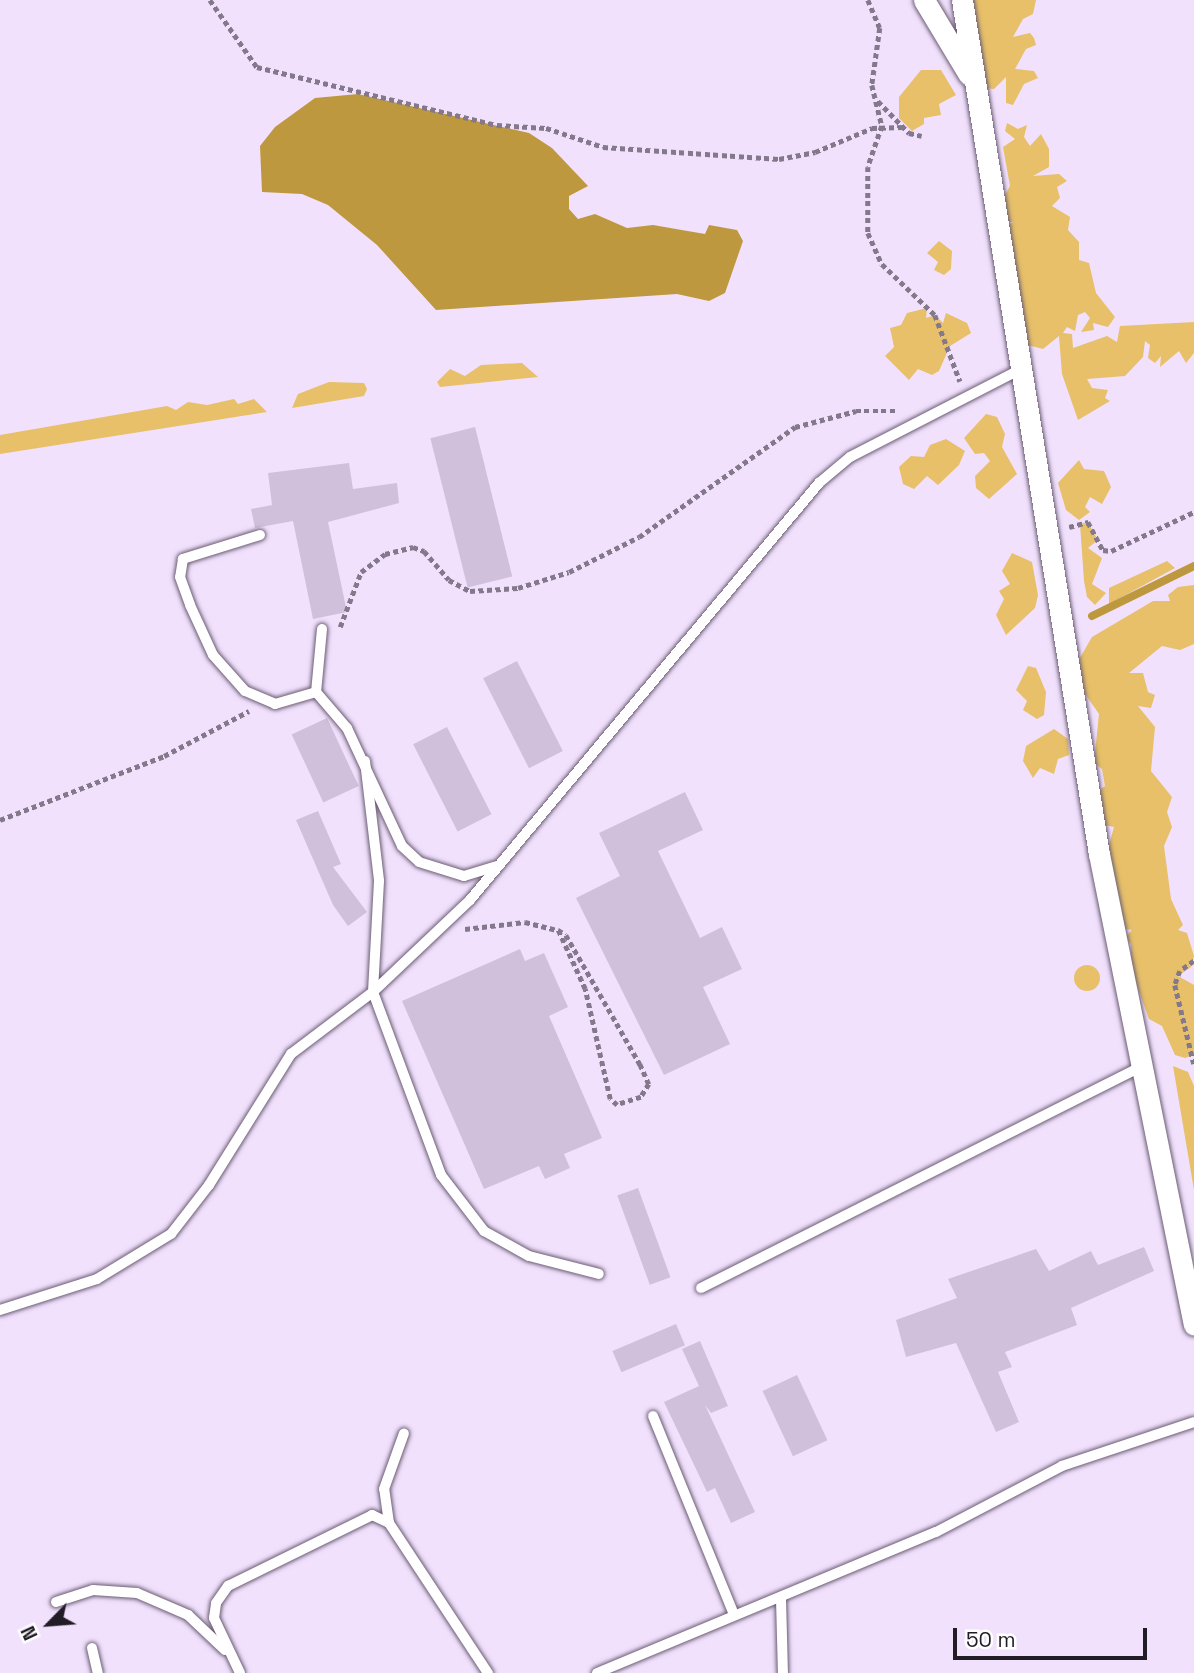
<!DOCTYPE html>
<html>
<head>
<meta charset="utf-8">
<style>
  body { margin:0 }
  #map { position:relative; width:1194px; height:1673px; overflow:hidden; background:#f1e1fd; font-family:"Space Grotesk",sans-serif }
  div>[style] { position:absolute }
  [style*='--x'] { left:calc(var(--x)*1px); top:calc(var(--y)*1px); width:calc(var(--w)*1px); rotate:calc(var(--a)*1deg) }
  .green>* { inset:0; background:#e7c069 }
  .round { border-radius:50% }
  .water>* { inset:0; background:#be983e }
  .stream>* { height:8px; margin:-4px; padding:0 4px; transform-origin:4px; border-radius:4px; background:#be983e }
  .building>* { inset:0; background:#d1c0dc; transform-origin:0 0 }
  .path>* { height:4.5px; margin-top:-2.25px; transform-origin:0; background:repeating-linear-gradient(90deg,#83798b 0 5px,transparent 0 8.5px) }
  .roads { filter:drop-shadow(0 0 2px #6b5c74) drop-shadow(0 0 2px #6b5c74) }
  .service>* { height:10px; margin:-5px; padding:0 5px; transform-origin:5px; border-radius:5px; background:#fff }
  .minor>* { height:21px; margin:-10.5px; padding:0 10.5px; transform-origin:10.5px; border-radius:10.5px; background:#fff }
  span { translate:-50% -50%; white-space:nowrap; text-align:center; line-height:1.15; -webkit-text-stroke:5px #fff; paint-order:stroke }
  .north { position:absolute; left:14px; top:1589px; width:70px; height:70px; -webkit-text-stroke:5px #fff; paint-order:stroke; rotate:245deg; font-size:19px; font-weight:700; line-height:28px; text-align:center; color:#221c26 }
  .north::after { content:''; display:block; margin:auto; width:24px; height:32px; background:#221c26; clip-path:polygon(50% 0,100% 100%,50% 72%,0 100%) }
  .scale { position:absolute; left:953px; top:1628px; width:194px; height:32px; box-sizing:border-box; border:4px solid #221c26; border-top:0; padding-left:9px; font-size:21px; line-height:24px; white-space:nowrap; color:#221c26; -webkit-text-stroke:5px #fff; paint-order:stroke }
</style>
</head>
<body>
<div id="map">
  <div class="green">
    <div style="clip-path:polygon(961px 0,1036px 0,1033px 14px,1023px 19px,1013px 37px,1030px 33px,1034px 38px,1036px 45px,1026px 49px,1015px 69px,1034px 71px,1038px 78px,1024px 84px,1013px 105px,1006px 103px,1006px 77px,994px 89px,985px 88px)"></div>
    <div style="clip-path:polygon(921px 70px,941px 70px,956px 95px,939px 104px,941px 115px,924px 118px,924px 124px,912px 131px,899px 118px,899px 97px)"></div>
    <div style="clip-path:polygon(1007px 123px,1018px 129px,1027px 125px,1024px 137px,1030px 146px,1041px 134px,1049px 149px,1049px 167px,1033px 176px,1059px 174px,1067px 181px,1057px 187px,1060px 198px,1052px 206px,1070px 217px,1068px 230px,1079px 242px,1079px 260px,1089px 263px,1096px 293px,1115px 317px,1108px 327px,1093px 323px,1094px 330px,1081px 332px,1090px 318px,1085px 312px,1078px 315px,1075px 331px,1067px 327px,1063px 333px,1072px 334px,1073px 348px,1107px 336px,1117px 342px,1120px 326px,1194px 322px,1194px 353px,1186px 363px,1179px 351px,1160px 367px,1161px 356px,1155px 363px,1148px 358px,1150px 345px,1145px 341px,1143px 357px,1125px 376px,1087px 379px,1092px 388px,1108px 390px,1105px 398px,1110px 401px,1078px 420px,1062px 374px,1059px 336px,1043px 349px,1024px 344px,1008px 226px,1013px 222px,1006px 222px,1002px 200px,1010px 186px,1003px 147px,1015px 139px,1005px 131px)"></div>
    <div style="clip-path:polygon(939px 241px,952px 251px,951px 269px,944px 275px,934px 270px,938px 262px,927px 253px)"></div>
    <div style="clip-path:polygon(927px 308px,926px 318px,935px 315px,943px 323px,946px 313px,967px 323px,971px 333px,950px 346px,939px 371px,932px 375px,918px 369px,909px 380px,885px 356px,894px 347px,890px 328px,901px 325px,907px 313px)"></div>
    <div style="clip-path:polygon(522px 363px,538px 377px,440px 387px,437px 382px,450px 369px,465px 376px,481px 365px)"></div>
    <div style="clip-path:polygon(329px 382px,364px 383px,367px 389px,364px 396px,292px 408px,298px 394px)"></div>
    <div style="clip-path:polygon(234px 399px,238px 404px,254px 399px,267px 412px,0 454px,0 435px,167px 406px,176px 410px,188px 402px,207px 405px)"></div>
    <div style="clip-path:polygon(986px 414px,997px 417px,1005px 434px,1002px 447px,1017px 474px,989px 499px,976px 488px,975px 476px,990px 461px,984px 453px,975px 454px,964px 438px)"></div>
    <div style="clip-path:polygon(946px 439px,965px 451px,959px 465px,938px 485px,927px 476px,914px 489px,903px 484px,899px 467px,911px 456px,924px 457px,930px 445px)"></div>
    <div style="clip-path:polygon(1079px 460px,1084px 469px,1104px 471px,1111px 487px,1102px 504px,1090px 497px,1085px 507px,1090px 512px,1079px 520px,1066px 510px,1058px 483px)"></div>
    <div style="clip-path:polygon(1088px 522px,1098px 540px,1088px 548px,1102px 558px,1092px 584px,1106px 593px,1095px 605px,1087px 597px,1084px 581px,1080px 524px)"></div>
    <div style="clip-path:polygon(1012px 553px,1032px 562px,1038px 595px,1035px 608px,1006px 635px,996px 615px,1004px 599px,999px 591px,1010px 584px,1002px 571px)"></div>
    <div style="clip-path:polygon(1167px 561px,1175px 568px,1109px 604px,1109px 588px)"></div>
    <div style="clip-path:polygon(1194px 585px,1194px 644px,1180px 650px,1162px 646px,1129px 673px,1143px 673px,1148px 692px,1155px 695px,1151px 708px,1138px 706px,1155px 727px,1151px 771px,1172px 797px,1167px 812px,1172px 827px,1164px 846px,1171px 899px,1183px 925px,1178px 930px,1187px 933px,1194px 956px,1191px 967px,1178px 976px,1194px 985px,1194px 1055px,1185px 1058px,1175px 1055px,1162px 1026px,1149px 1019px,1131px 969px,1131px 944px,1125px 937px,1132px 930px,1126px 929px,1120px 916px,1108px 849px,1114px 827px,1105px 825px,1098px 791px,1105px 786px,1102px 769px,1094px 763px,1099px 714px,1081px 688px,1077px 663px,1092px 637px,1153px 601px,1170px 601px,1168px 595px,1178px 587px)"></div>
    <div style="clip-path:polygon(1028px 666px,1036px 668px,1046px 692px,1044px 715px,1037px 719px,1023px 710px,1027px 701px,1016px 690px)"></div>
    <div style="clip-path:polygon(1054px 729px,1068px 739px,1069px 755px,1058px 759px,1054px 774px,1040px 768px,1033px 778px,1023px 761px,1026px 746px)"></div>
    <div class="round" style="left:1074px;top:965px;width:26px;height:26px"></div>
    <div style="clip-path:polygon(1173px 1066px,1188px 1072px,1194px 1086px,1194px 1190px)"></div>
  </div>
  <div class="water">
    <div style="clip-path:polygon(358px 94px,529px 133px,552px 148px,588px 186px,569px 196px,569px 209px,578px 219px,595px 214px,627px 228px,653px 225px,705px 234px,709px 225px,737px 230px,743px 241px,725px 293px,709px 301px,677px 294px,436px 310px,377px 245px,328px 205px,302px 194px,262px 192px,260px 146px,275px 127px,315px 98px)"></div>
  </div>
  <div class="stream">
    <div style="--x:1092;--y:616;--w:114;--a:-26.1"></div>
  </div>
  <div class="building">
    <div style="left:475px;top:427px;width:154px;height:46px;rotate:76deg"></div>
    <div style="clip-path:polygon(349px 463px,353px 489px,397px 483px,399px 503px,328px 522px,347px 612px,313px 619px,293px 521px,255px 528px,251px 509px,272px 505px,268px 473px)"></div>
    <div style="left:517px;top:661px;width:101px;height:38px;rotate:63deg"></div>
    <div style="left:327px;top:718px;width:75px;height:39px;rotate:65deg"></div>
    <div style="left:447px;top:727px;width:98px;height:38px;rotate:63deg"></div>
    <div style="clip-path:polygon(685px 792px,703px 830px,658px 851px,700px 938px,722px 927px,742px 969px,703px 987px,730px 1044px,664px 1075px,576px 898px,620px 876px,599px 833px)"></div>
    <div style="clip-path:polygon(318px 811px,341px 864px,333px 867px,367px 912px,348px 926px,333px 905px,296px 820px)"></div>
    <div style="clip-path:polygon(520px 949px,525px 961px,544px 953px,568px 1007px,549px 1016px,602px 1138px,564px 1154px,570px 1168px,545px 1179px,539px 1166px,484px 1189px,402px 1001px)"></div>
    <div style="left:638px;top:1188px;width:95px;height:22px;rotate:70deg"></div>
    <div style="clip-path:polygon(1144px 1247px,1154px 1271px,1071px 1308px,1077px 1325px,1005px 1352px,1012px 1367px,998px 1372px,1019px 1422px,996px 1432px,956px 1343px,906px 1357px,896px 1320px,957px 1298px,948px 1279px,1036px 1249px,1049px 1271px,1091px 1251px,1098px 1265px)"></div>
    <div style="left:676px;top:1324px;width:23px;height:69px;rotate:67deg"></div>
    <div style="clip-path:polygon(700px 1341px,728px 1406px,711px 1413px,705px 1405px,755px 1512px,731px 1523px,715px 1488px,707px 1492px,664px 1402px,699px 1386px,682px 1349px)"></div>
    <div style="left:797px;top:1375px;width:72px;height:38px;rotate:65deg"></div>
  </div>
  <div class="path">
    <div style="--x:210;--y:0;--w:82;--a:55"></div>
    <div style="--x:257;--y:67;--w:247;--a:13.6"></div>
    <div style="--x:497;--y:125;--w:49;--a:3.5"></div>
    <div style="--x:546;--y:128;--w:60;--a:18.4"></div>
    <div style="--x:603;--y:147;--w:176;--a:3.9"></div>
    <div style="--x:779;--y:159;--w:37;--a:-11"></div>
    <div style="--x:815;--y:152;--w:62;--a:-22.8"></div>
    <div style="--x:872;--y:128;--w:31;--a:-2"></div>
    <div style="--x:868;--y:0;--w:30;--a:67"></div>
    <div style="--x:880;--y:28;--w:58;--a:98"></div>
    <div style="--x:872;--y:85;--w:42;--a:76.3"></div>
    <div style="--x:882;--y:126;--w:43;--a:108.9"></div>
    <div style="--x:868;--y:167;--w:66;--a:90"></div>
    <div style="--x:868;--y:233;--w:34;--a:66"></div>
    <div style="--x:882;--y:264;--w:74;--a:43.9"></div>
    <div style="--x:935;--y:315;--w:71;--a:69.3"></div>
    <div style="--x:878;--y:101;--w:45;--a:45.9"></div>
    <div style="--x:909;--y:133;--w:13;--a:13"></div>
    <div style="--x:1069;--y:527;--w:20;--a:-15"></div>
    <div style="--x:1088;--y:522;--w:32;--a:62"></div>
    <div style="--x:1103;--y:550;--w:8;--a:7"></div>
    <div style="--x:1111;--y:551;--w:92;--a:-25.2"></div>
    <div style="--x:340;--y:627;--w:59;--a:-69.1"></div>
    <div style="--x:361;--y:572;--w:30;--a:-37"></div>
    <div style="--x:385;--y:554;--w:29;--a:-14"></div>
    <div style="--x:413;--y:547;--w:12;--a:20"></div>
    <div style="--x:424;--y:551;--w:38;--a:49"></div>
    <div style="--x:449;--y:580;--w:24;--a:28"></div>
    <div style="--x:470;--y:591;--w:48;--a:-3.6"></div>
    <div style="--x:518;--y:588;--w:53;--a:-17.4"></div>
    <div style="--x:569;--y:572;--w:78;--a:-26.6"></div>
    <div style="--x:639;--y:537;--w:191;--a:-35.2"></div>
    <div style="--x:795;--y:427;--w:63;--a:-14.7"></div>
    <div style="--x:856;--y:411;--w:42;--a:0"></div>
    <div style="--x:0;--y:820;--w:176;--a:-21.3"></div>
    <div style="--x:164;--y:756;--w:96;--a:-27.9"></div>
    <div style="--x:465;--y:929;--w:60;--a:-6.7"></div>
    <div style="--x:525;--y:922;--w:34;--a:14"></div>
    <div style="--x:558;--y:930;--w:9;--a:32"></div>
    <div style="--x:566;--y:935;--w:149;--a:60.2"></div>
    <div style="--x:640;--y:1064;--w:22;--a:66"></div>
    <div style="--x:649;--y:1084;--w:15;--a:122"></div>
    <div style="--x:641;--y:1097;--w:25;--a:162"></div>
    <div style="--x:617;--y:1105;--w:9;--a:-139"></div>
    <div style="--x:610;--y:1099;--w:113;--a:-102.8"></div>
    <div style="--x:585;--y:989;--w:65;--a:-114.6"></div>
    <div style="--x:1194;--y:961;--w:17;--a:144"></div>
    <div style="--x:1180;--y:971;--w:15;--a:110"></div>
    <div style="--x:1175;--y:985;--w:81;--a:76.5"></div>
  </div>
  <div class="roads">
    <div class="service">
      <div style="--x:260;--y:535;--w:81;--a:162.7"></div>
      <div style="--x:183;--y:559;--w:18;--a:99"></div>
      <div style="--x:180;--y:577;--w:30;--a:70"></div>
      <div style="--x:190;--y:605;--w:55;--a:65.3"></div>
      <div style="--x:213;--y:655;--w:48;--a:48.4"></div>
      <div style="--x:245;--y:691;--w:33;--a:23"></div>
      <div style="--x:275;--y:704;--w:43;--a:-16.3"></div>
      <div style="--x:322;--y:629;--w:63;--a:95.4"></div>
      <div style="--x:316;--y:692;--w:48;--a:49.3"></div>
      <div style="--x:347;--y:728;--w:130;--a:65"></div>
      <div style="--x:402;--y:846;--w:23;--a:43"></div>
      <div style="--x:419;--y:862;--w:47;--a:17.3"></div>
      <div style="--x:464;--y:876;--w:37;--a:-17"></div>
      <div style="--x:365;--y:761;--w:121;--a:83.3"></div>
      <div style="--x:379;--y:881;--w:111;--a:93.1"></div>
      <div style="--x:373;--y:992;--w:195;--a:69.6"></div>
      <div style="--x:441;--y:1175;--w:71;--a:52.5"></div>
      <div style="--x:484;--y:1231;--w:51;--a:29.1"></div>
      <div style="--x:529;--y:1256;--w:72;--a:14.4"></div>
      <div style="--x:701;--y:1288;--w:492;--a:-26.7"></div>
      <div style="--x:0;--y:1310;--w:102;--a:-17.7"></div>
      <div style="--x:97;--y:1279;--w:87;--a:-31.3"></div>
      <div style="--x:171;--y:1234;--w:62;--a:-52.2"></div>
      <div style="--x:209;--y:1185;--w:155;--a:-58"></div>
      <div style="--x:291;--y:1054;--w:103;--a:-37.1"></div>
      <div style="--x:373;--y:992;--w:134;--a:-43.5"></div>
      <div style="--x:470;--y:900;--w:544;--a:-50.07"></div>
      <div style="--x:819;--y:483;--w:40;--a:-40"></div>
      <div style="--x:850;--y:457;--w:190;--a:-27.2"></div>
      <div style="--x:653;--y:1416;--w:214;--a:67.8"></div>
      <div style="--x:389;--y:1523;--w:34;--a:-98"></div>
      <div style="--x:384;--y:1489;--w:59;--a:-70.3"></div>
      <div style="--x:781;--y:1599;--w:74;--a:88.5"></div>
      <div style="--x:56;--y:1602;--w:39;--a:-18"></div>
      <div style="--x:93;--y:1590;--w:44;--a:3.9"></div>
      <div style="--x:137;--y:1593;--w:56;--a:23.3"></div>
      <div style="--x:188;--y:1615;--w:51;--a:43.4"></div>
      <div style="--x:92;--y:1648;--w:26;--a:77"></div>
      <div style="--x:240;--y:1673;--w:61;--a:-115.3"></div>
      <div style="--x:214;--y:1618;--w:15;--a:-82"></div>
      <div style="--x:216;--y:1603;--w:21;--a:-55"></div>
      <div style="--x:228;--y:1586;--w:161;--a:-26.2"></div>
      <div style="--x:372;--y:1515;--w:19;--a:25"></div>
      <div style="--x:389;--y:1523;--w:180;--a:56.6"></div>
      <div style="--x:597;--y:1673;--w:367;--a:-22.6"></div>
      <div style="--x:936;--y:1532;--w:142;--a:-27.6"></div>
      <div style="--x:1062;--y:1466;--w:139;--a:-18.4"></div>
    </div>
    <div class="minor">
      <div style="--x:924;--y:0;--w:87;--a:59"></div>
      <div style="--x:962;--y:0;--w:865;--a:80.89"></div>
      <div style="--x:1099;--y:854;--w:480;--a:78.6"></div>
    </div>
  </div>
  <div class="north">N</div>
  <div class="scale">50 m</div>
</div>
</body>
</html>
